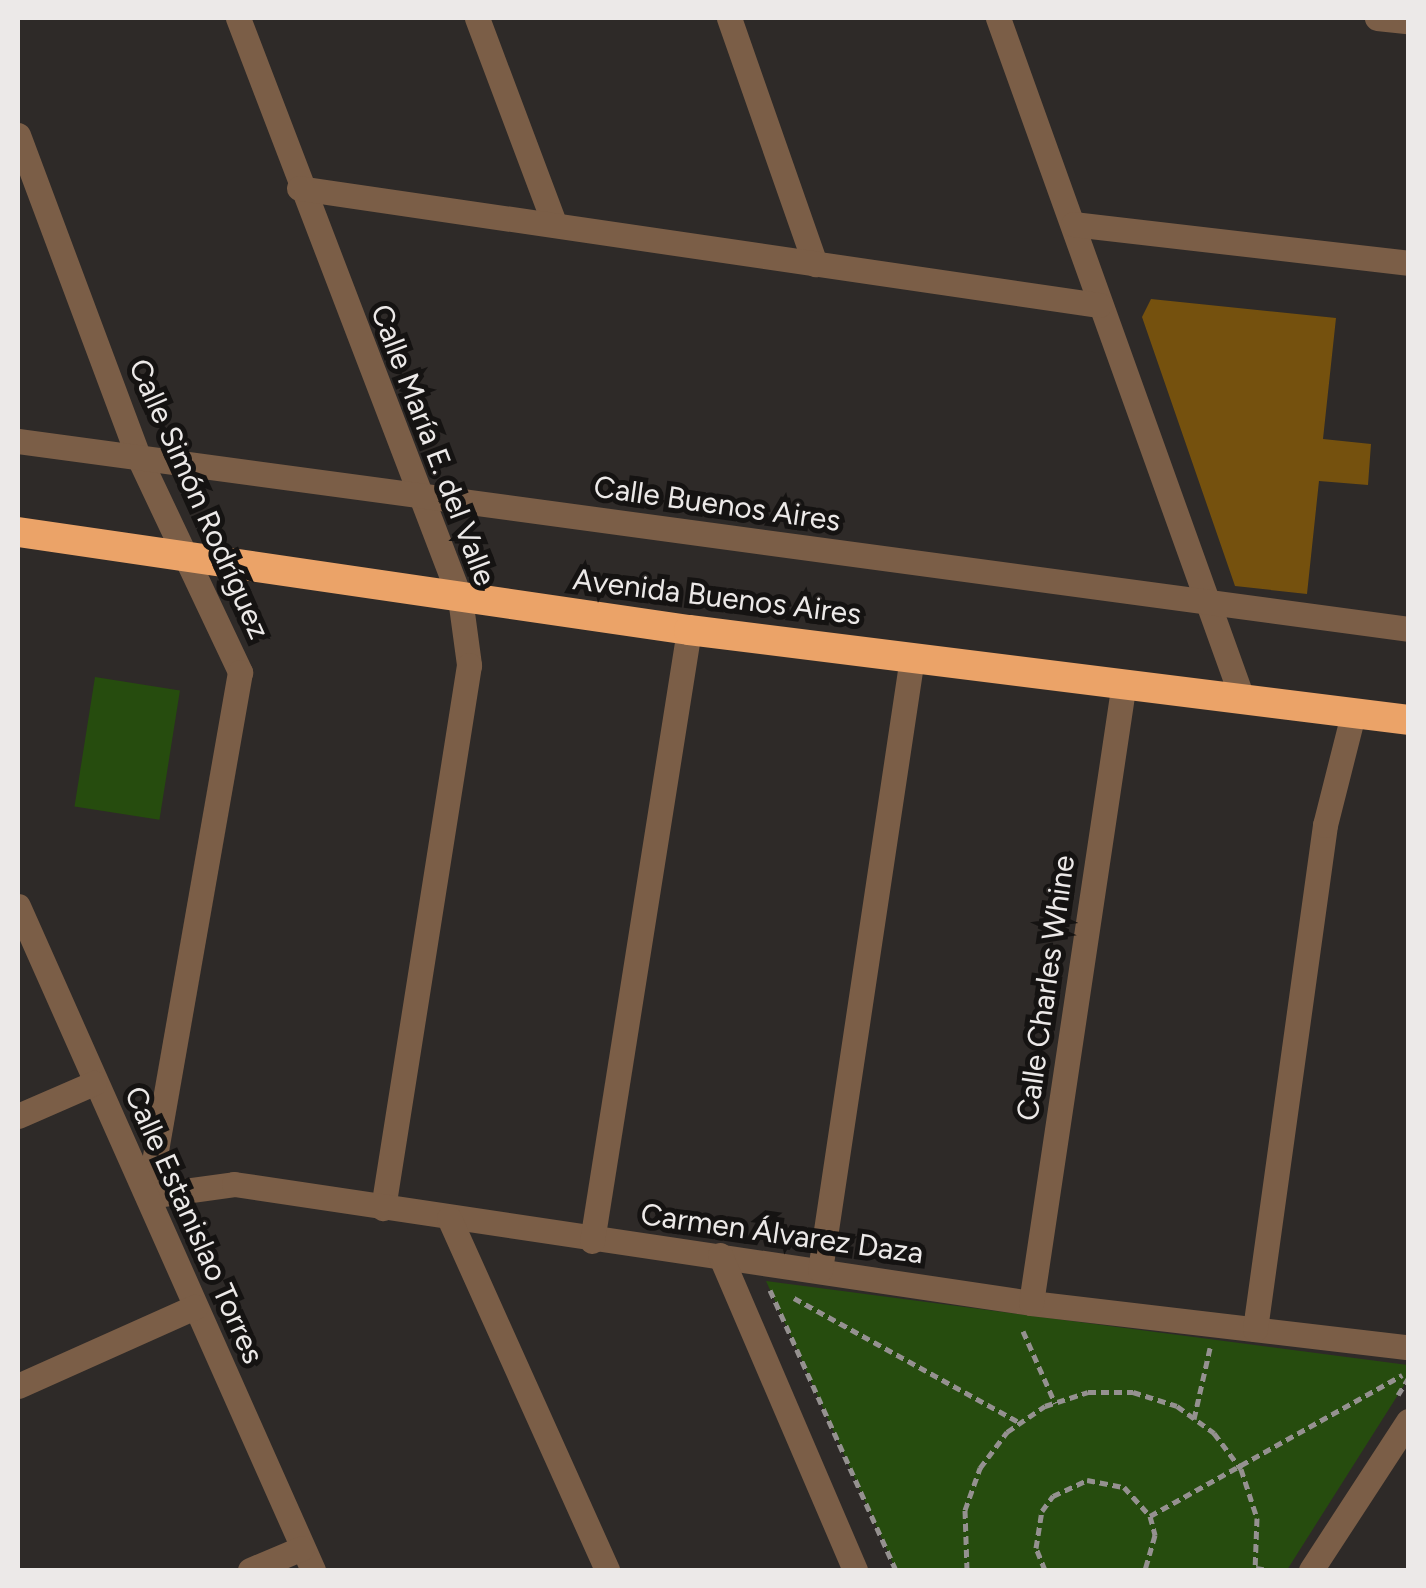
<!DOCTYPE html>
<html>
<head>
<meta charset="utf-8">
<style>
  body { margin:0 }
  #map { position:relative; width:1426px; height:1588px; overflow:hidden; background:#2e2a28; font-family:Figtree,sans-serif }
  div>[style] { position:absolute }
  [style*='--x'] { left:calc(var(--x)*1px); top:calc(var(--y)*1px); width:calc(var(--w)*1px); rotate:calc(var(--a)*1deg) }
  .green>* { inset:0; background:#264c0e; transform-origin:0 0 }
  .building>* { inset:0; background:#75510e }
  .path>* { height:5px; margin-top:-2.5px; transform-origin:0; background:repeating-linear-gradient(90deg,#959190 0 8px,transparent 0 13px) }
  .street>* { height:25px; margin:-12.5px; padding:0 12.5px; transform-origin:12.5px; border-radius:12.5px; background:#7b5e47 }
  .highway>* { height:30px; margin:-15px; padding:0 15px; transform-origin:15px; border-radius:15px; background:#eba368 }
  span { translate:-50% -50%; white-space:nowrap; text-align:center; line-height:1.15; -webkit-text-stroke:10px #151312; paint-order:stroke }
  .street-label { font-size:30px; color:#ece9e8 }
  .frame { position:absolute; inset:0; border:20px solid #ece9e8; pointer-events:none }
</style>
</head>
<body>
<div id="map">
  <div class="green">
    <div style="left:95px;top:677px;width:86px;height:131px;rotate:9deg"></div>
    <div style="clip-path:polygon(766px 1281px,1408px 1365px,1408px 1379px,1287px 1570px,896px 1570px)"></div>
  </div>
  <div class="building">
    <div style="clip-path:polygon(1151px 299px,1336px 318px,1323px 439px,1371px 444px,1368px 485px,1319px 481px,1307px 594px,1235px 586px,1142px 317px)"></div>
  </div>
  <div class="path">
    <div style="--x:770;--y:1290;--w:307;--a:65.8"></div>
    <div style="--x:794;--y:1298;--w:258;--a:28.9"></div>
    <div style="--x:1023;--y:1331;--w:79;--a:66"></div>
    <div style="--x:1398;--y:1395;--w:19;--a:-58"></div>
    <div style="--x:1194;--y:1419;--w:73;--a:-77.3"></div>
    <div style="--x:1150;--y:1516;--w:289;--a:-29.2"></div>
    <div style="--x:1256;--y:1568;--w:12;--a:9"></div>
    <div style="--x:967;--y:1570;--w:60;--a:-91.9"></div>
    <div style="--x:965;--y:1510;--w:45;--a:-70.3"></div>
    <div style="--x:980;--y:1468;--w:45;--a:-53.1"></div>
    <div style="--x:1007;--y:1432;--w:46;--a:-34.4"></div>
    <div style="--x:1045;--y:1406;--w:45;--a:-18"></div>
    <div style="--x:1088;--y:1392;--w:45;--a:0"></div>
    <div style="--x:1133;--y:1392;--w:46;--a:17.7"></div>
    <div style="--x:1177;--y:1406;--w:46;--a:36.1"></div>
    <div style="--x:1214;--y:1433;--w:45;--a:53.1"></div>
    <div style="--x:1241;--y:1469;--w:52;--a:71.9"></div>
    <div style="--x:1257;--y:1518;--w:52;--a:92.2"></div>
    <div style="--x:1045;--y:1570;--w:24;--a:-112"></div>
    <div style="--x:1036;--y:1548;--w:37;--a:-81"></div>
    <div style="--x:1042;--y:1511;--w:19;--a:-54"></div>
    <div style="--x:1053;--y:1496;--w:38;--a:-25"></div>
    <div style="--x:1087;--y:1480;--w:38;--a:11"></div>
    <div style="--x:1124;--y:1487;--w:39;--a:48"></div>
    <div style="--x:1150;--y:1516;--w:20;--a:75"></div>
    <div style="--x:1155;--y:1535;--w:36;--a:106"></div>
  </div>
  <div class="street">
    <div style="--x:238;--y:18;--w:621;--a:69.06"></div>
    <div style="--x:460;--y:598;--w:68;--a:82.3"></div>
    <div style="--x:469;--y:665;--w:550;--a:99"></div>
    <div style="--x:477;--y:18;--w:219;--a:69.4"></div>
    <div style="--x:729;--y:18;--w:261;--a:70.7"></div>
    <div style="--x:998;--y:18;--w:722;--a:70.26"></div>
    <div style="--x:1377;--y:18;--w:31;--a:6"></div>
    <div style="--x:18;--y:135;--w:345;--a:69.5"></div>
    <div style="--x:139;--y:458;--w:237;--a:64.7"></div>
    <div style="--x:240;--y:672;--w:532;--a:99.96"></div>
    <div style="--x:148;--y:1196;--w:87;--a:-7.9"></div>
    <div style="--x:234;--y:1184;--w:806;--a:8.49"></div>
    <div style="--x:1031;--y:1303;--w:380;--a:6.7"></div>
    <div style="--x:299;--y:188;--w:809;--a:8.32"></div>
    <div style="--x:1073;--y:224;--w:337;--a:6.6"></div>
    <div style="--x:18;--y:441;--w:1403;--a:7.7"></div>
    <div style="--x:18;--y:906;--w:727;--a:66.05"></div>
    <div style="--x:18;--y:1116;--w:83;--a:-23.5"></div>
    <div style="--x:449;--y:1218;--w:386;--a:65.8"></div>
    <div style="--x:592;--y:1241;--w:619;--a:-80.98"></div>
    <div style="--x:720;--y:1255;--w:343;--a:66.8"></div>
    <div style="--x:820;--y:1270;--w:620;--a:-81.46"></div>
    <div style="--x:1031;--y:1303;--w:628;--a:-81.48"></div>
    <div style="--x:1255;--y:1329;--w:509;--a:-82.09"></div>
    <div style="--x:1325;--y:825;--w:114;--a:-75.8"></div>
    <div style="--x:18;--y:1386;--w:194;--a:-24.1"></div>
    <div style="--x:250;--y:1570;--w:56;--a:-22.9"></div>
    <div style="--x:1311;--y:1570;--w:178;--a:-56.9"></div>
  </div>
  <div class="highway">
    <div style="--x:18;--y:532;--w:678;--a:8.31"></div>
    <div style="--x:689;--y:630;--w:725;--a:7.13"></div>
  </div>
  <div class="street-label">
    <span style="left:433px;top:445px;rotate:69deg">Calle María E. del Valle</span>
    <span style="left:199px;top:499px;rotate:66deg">Calle Simón Rodríguez</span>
    <span style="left:717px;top:504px;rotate:8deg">Calle Buenos Aires</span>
    <span style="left:717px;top:597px;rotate:7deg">Avenida Buenos Aires</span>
    <span style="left:1046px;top:988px;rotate:-82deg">Calle Charles Whine</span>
    <span style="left:194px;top:1225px;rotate:66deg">Calle Estanislao Torres</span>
    <span style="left:782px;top:1234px;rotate:8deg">Carmen Álvarez Daza</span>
  </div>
  <div class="frame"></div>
</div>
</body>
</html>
